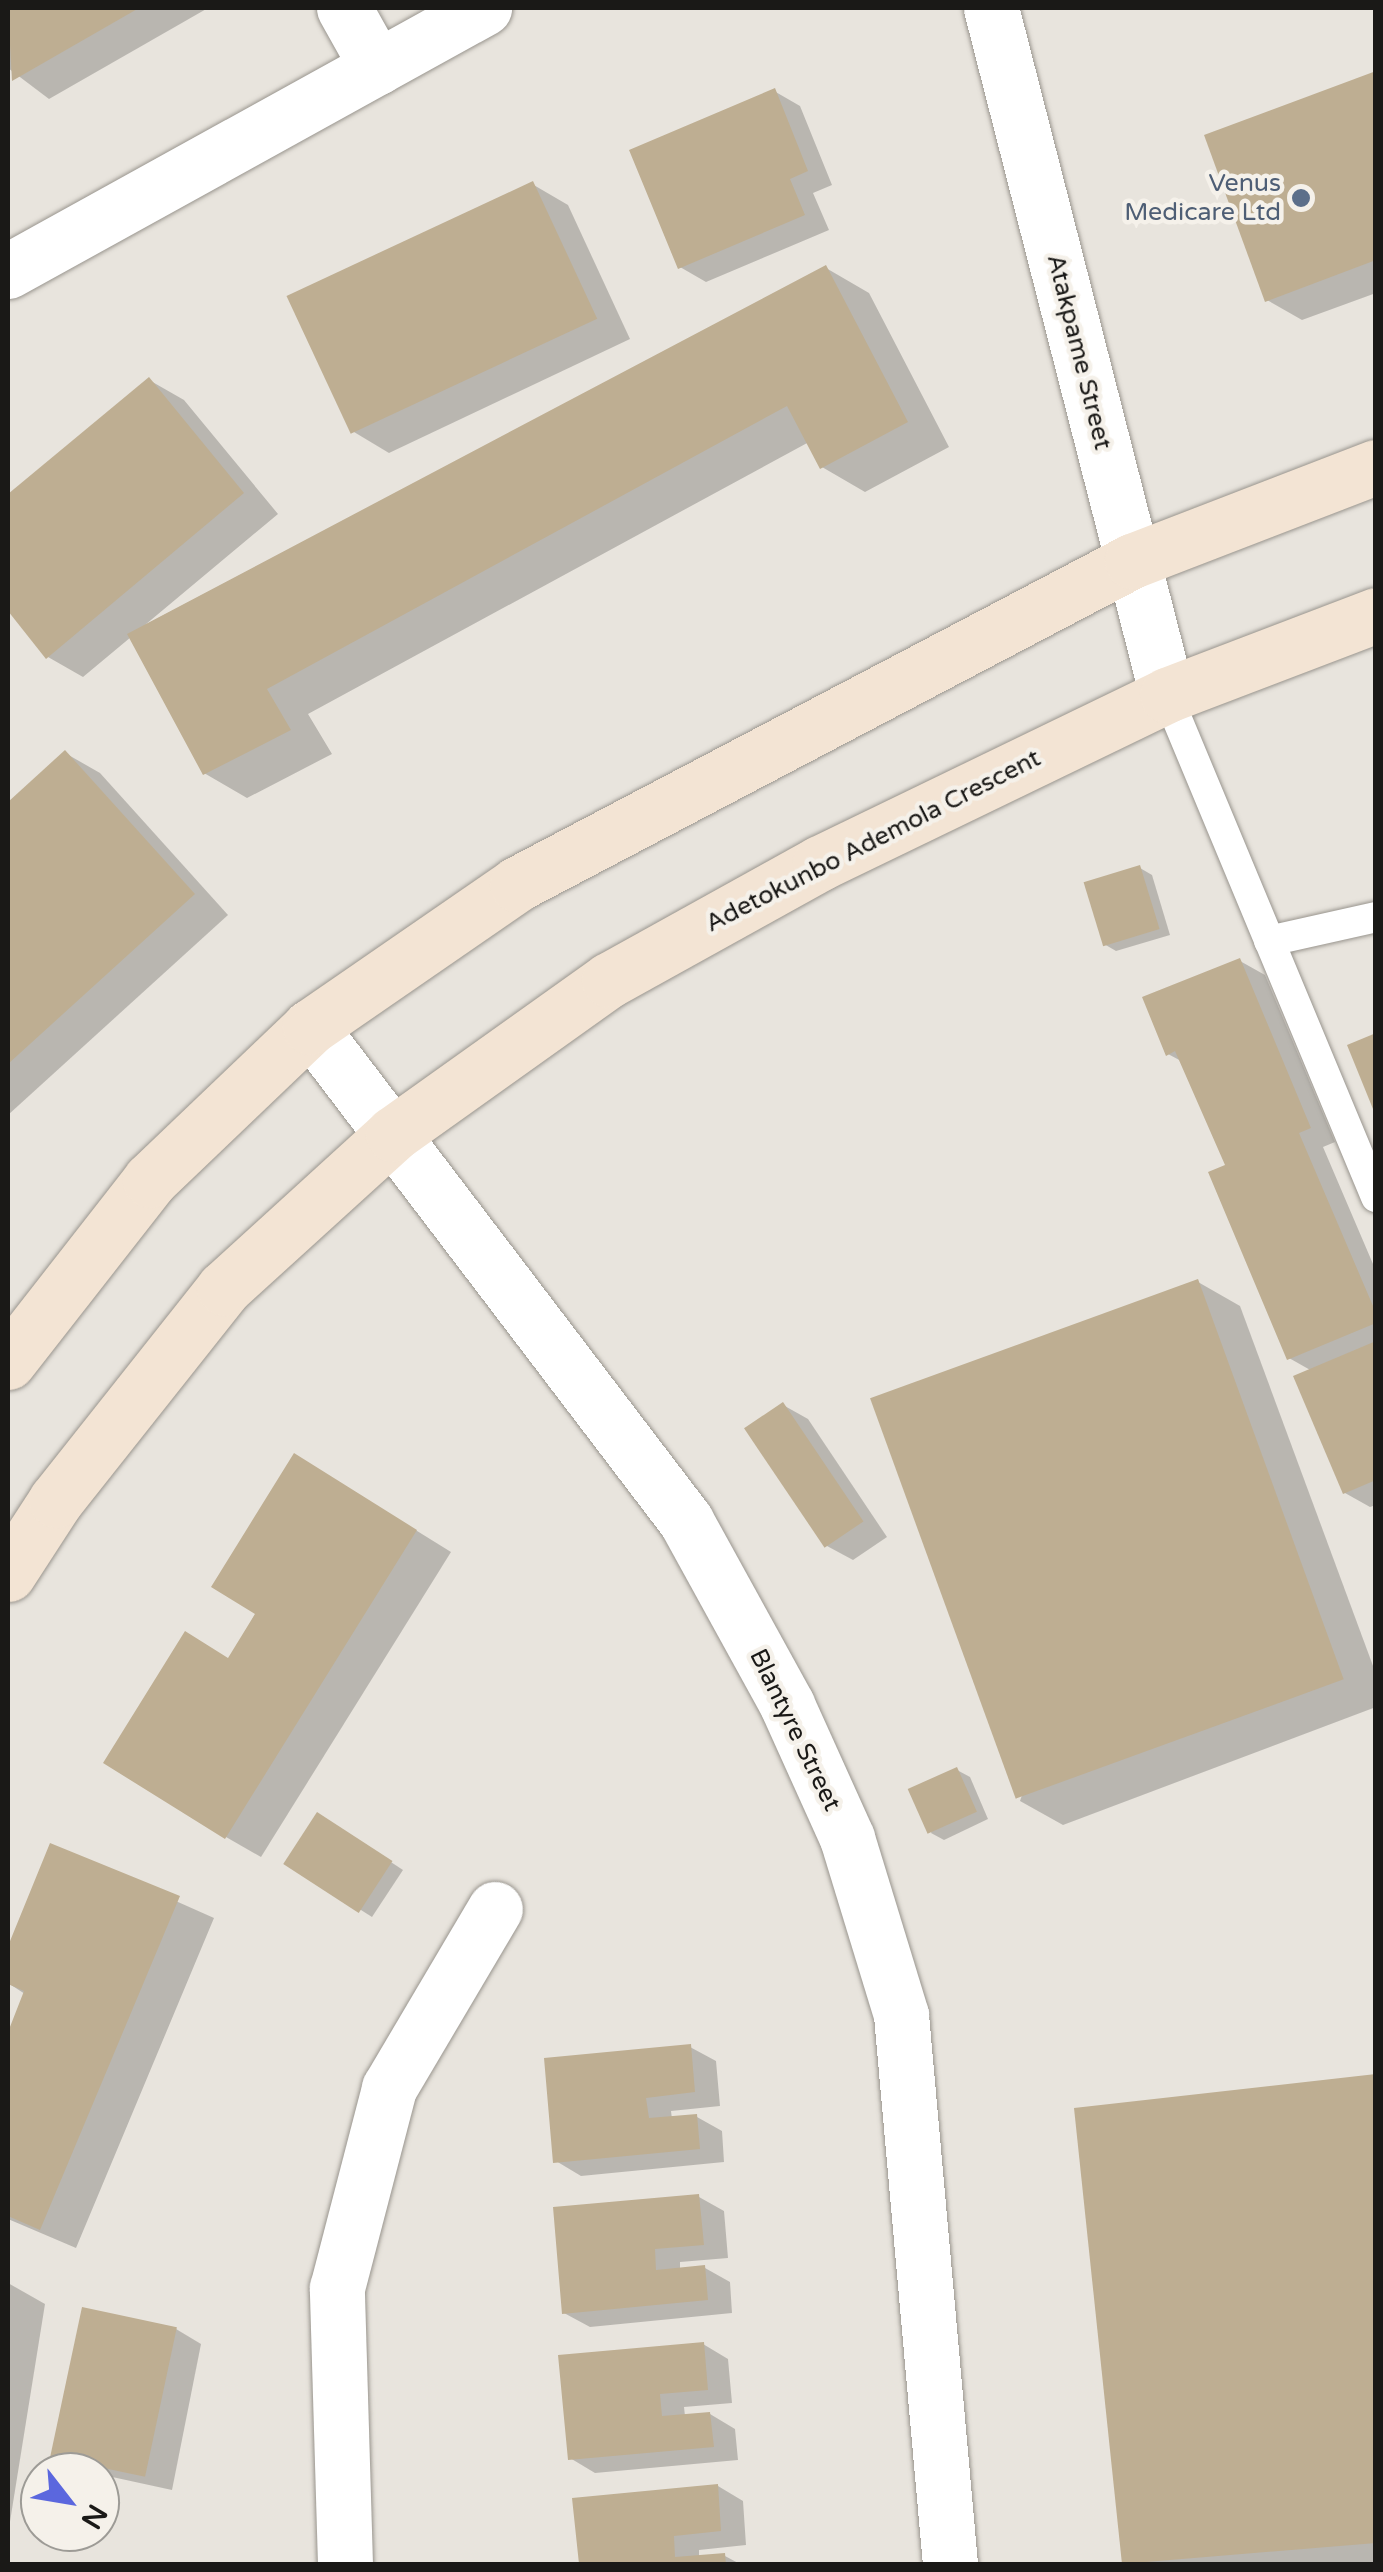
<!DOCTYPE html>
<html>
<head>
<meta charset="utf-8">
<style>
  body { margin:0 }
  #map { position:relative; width:1383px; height:2572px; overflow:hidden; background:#e8e4dd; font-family:"Varela Round",sans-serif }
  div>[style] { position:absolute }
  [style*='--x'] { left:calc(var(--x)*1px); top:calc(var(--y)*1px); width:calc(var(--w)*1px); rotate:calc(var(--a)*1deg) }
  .shadow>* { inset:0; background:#0003 }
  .building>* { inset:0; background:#beae92; transform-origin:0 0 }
  .roads { filter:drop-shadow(0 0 2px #99958e) drop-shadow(0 0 2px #99958e) }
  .service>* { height:30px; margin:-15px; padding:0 15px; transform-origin:15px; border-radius:15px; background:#fff }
  .minor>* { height:55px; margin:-27.5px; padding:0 27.5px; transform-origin:27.5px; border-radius:27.5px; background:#fff }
  .secondary>* { height:55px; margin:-27.5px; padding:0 27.5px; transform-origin:27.5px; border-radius:27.5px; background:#f3e4d4 }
  .dots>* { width:28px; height:28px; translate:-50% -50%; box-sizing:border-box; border:5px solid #f5f1ea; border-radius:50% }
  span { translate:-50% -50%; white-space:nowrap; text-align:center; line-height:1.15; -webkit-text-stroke:9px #f5f1ea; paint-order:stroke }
  .service-label { font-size:25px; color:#4e5e75 }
  .right { translate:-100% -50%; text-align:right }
  .street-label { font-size:25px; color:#1a1917 }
  .frame { position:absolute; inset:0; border:10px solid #1a1917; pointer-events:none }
  .north { position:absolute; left:20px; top:2452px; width:100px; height:100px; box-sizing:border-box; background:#f5f1ea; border:2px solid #9d9b96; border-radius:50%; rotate:121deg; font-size:28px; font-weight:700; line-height:40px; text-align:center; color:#1a1917 }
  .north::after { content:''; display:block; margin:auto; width:35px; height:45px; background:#5b67de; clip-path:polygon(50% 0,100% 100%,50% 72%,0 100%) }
</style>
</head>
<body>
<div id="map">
  <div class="shadow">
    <div style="clip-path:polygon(8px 8px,208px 8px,49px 99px,8px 68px)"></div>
    <div style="clip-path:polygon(1376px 74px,1376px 293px,1302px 320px,1267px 300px)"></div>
    <div style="clip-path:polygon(774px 91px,800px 106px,832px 185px,813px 193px,829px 230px,706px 282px,680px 267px)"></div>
    <div style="clip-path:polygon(532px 184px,568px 205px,630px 339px,389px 453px,354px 432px)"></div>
    <div style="clip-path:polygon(826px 268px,869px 293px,949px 447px,865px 492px,822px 467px,809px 442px,308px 714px,332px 754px,247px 798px,204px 773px,131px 637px,83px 677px,48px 657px,8px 608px,8px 497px,149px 380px,184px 400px,278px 514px,145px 625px)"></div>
    <div style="clip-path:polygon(65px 753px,100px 773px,228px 915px,8px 1115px,8px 805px)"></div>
    <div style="clip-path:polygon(1140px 868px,1152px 875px,1170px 935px,1116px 951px,1104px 944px)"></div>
    <div style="clip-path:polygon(1240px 961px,1265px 975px,1335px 1142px,1323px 1147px,1376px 1271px,1376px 1505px,1370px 1507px,1345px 1493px,1312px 1371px,1289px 1358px,1228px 1167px,1183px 1062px,1168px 1054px)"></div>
    <div style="clip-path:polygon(1198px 1282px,1240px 1306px,1376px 1674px,1376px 1707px,1063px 1825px,1020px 1801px)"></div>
    <div style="clip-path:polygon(783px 1405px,808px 1419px,887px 1537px,853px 1560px,827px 1546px)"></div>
    <div style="clip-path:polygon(330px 1477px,451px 1552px,261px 1857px,226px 1837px,230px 1660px)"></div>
    <div style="clip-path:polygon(957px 1770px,970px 1777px,988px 1819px,944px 1840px,931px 1833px)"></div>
    <div style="clip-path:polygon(330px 1822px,403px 1870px,372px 1917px,287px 1863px)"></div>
    <div style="clip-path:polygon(52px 1846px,214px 1918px,76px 2248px,8px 2219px,8px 2039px,25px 1994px,8px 1983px,8px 1952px)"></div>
    <div style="clip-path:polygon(690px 2047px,716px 2061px,720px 2106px,671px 2111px,672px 2119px,697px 2117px,722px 2131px,724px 2162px,581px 2176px,556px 2161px)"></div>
    <div style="clip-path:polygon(1376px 2077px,1376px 2564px,1124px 2564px,1077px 2110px)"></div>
    <div style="clip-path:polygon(699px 2197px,724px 2211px,728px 2258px,680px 2262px,680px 2270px,705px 2268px,730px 2282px,732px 2313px,590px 2327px,564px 2313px)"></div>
    <div style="clip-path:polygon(8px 2283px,45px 2304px,8px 2534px)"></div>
    <div style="clip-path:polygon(176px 2329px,201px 2344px,172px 2490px,80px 2470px,54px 2456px)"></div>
    <div style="clip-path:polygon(703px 2344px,728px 2359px,732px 2403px,684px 2407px,685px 2416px,710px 2414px,735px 2429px,738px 2460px,595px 2473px,570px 2458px)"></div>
    <div style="clip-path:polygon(718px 2486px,743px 2501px,746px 2545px,699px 2550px,699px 2558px,725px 2556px,740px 2564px,581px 2564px,575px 2500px)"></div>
  </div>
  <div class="building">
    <div style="clip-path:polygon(8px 8px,139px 8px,12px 81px)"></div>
    <div style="clip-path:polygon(1376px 71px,1376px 260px,1265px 302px,1204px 135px)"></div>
    <div style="clip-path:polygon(775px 88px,808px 171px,790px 179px,805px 215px,678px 269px,629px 150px)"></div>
    <div style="left:533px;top:181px;width:152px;height:272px;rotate:65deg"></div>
    <div style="clip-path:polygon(826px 265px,908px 422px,820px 469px,787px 406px,267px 689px,291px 730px,203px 775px,127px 634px)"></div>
    <div style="clip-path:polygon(149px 377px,244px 493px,46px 659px,8px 611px,8px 494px)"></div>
    <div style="clip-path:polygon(65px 750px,195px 894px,8px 1064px,8px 802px)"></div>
    <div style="left:1140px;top:865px;width:67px;height:59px;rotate:73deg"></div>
    <div style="clip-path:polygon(1240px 958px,1311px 1128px,1299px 1133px,1376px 1313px,1376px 1323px,1287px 1360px,1208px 1172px,1225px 1165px,1175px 1051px,1166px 1056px,1142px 997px)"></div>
    <div style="clip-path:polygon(1376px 1033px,1376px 1114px,1375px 1114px,1347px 1045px)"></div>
    <div style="left:1198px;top:1279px;width:426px;height:349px;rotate:70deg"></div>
    <div style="clip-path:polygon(1376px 1341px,1376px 1480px,1343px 1494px,1293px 1376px)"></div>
    <div style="left:783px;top:1402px;width:144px;height:47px;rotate:56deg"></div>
    <div style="clip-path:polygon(294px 1453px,417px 1530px,225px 1839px,103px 1763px,185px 1631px,228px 1658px,255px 1614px,211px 1587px)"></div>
    <div style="left:957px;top:1767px;width:49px;height:54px;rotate:66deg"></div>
    <div style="left:317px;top:1812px;width:90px;height:62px;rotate:33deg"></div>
    <div style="clip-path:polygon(50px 1843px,180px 1896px,40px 2230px,8px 2216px,8px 2032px,24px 1991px,8px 1984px,8px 1946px)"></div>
    <div style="clip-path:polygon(691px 2044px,695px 2092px,646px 2098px,649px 2118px,697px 2114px,700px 2149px,553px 2163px,544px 2058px)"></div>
    <div style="clip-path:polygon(1376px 2074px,1376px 2543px,1122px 2564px,1074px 2108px)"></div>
    <div style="clip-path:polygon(699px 2194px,704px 2245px,655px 2249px,656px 2270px,705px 2265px,708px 2300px,562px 2314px,553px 2207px)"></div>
    <div style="left:82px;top:2307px;width:97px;height:153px;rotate:12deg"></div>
    <div style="clip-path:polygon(704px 2342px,708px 2390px,660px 2394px,662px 2416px,710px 2412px,714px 2447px,568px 2460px,558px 2355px)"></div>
    <div style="clip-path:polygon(718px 2484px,721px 2531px,674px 2536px,675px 2557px,725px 2553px,726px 2564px,579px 2564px,572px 2498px)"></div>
  </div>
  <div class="roads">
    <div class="service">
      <div style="--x:1167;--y:695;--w:544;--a:67.4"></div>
      <div style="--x:1269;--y:941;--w:110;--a:-12.6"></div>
    </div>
    <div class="minor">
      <div style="--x:344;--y:8;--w:68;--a:60.8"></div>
      <div style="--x:991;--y:8;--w:709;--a:75.63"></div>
      <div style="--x:8;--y:271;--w:544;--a:-28.92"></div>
      <div style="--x:310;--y:1027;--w:621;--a:52.72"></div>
      <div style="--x:686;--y:1521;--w:210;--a:61.2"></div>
      <div style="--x:787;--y:1705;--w:146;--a:65.7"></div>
      <div style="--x:847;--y:1838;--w:185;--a:73"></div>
      <div style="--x:901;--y:2015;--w:551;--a:84.9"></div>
      <div style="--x:345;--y:2564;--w:276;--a:-91.7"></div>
      <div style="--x:337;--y:2288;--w:207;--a:-75.4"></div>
      <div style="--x:389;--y:2088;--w:208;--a:-59.4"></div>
    </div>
    <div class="secondary">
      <div style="--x:8;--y:1362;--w:231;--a:-52"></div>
      <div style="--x:150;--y:1180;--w:221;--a:-43.7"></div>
      <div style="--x:310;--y:1027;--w:252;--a:-34.6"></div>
      <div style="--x:517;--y:884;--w:695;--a:-27.71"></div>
      <div style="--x:1132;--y:561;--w:261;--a:-21.1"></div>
      <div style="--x:8;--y:1574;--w:88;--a:-57"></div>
      <div style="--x:56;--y:1500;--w:270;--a:-51.6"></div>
      <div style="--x:224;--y:1288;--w:229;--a:-42.3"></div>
      <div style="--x:393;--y:1134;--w:265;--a:-35.5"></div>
      <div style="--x:609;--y:980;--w:241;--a:-29"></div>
      <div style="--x:820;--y:863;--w:386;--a:-25.8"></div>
      <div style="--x:1167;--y:695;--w:224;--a:-20.9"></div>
    </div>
  </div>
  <div class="dots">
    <div style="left:1301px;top:198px;background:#5c6f8a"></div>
  </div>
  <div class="service-label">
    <span class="right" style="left:1281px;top:198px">Venus<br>Medicare Ltd</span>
  </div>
  <div class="street-label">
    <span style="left:1079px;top:352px;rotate:76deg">Atakpame Street</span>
    <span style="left:873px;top:841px;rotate:-27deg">Adetokunbo Ademola Crescent</span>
    <span style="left:795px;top:1730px;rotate:64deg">Blantyre Street</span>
  </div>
  <div class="frame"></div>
  <div class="north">N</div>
</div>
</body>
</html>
